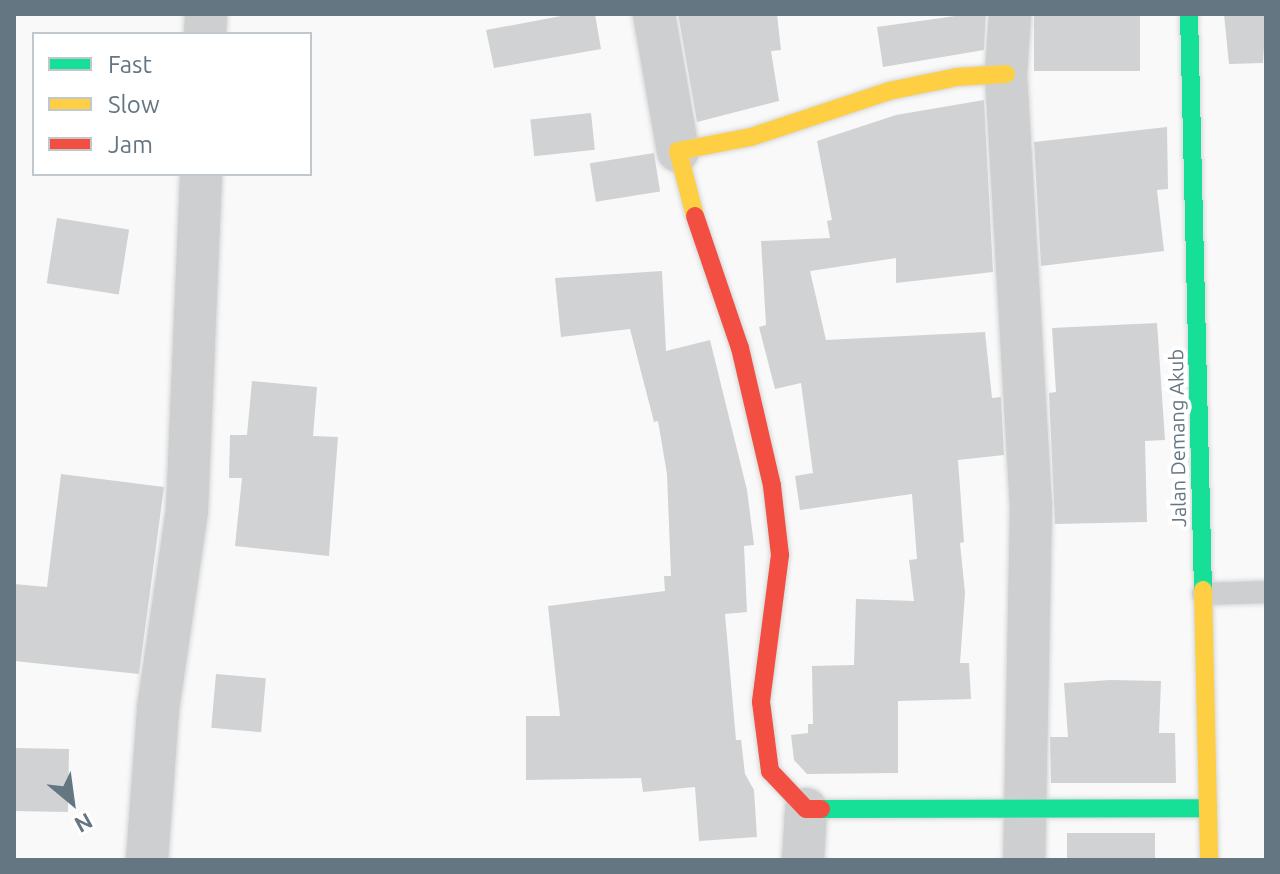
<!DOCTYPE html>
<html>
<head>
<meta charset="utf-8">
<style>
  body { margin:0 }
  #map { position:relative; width:1280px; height:874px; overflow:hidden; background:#f9f9f9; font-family:Ubuntu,sans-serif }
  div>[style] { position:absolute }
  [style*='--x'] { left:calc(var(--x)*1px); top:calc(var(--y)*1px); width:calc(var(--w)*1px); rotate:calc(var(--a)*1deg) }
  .building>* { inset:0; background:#d0d2d3; transform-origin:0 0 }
  .roads { filter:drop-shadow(0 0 2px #d5d6d7) drop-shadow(0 0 2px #d5d6d7) }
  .lane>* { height:22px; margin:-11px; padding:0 11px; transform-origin:11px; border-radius:11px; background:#cecfd0 }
  .street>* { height:42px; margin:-21px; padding:0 21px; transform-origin:21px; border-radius:21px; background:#cecfd0 }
  .fast>* { height:18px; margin:-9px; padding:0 9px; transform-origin:9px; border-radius:9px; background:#16e098 }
  .slow>* { height:18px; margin:-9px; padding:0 9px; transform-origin:9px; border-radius:9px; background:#ffcf43 }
  .jam>* { height:18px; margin:-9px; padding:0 9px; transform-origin:9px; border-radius:9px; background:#f24e42 }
  span { translate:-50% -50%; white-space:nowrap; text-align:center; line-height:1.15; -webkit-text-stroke:8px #fff; paint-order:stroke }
  .street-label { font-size:20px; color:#657683 }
  .frame { position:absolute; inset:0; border:16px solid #657683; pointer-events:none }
  .legend { position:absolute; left:32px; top:32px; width:280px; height:144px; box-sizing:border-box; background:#fff; border:2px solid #c1c8cd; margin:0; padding:10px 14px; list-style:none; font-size:24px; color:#657683 }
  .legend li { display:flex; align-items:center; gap:16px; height:40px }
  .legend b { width:40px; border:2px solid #c1c8cd }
  .north { position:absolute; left:32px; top:762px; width:80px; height:80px; -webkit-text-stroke:6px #fff; paint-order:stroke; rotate:151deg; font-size:22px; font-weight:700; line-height:32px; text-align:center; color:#657683 }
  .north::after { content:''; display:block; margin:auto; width:28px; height:36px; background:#657683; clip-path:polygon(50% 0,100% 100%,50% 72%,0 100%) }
</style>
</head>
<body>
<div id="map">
  <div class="building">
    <div style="clip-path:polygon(572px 14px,595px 14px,601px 49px,494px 68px,486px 30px)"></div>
    <div style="clip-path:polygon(678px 14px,777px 14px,781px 50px,771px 51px,779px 101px,697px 122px)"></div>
    <div style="clip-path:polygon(970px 14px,986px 14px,984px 50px,883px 67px,877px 27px)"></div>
    <div style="left:1034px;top:14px;width:106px;height:57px"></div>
    <div style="clip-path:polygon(1224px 14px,1266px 14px,1263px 63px,1229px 64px)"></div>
    <div style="clip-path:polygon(984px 100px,993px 272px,896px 283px,896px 258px,810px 271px,826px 340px,985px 332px,992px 398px,1001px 397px,1004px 455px,958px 460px,964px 542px,960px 543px,965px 593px,960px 663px,969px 663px,971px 699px,898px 701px,898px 773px,807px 774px,794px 760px,791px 735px,808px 733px,808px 724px,813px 724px,812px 666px,854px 665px,856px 599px,914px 601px,909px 560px,917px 559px,912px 494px,800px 510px,795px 476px,813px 473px,801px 383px,775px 389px,759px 327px,766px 325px,761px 241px,830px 238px,827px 221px,832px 220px,817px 141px,896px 115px)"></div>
    <div style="left:591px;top:113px;width:37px;height:61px;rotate:84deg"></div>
    <div style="clip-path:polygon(1167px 127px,1168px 189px,1157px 190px,1164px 251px,1041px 266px,1034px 142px)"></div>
    <div style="left:654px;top:153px;width:39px;height:65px;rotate:81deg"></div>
    <div style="left:57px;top:218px;width:73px;height:66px;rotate:9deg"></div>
    <div style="clip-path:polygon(662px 271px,666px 351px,710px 340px,747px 490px,754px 545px,744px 546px,747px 612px,725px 614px,736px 740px,741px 740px,745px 774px,754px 790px,757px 837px,699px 841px,695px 787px,643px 792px,641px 778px,526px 780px,526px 716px,560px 716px,548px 606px,665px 591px,664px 576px,671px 576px,667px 474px,658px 421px,654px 422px,630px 329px,561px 337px,555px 278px)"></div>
    <div style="clip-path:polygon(1157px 323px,1165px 440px,1145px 441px,1147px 522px,1055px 524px,1049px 393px,1056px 392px,1052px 328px)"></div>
    <div style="clip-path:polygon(252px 381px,317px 387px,313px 436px,338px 437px,329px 556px,235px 546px,242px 478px,229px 478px,230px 435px,247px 435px)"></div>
    <div style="clip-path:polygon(61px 474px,164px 487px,139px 674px,14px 661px,14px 584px,47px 587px)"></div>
    <div style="left:216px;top:674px;width:50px;height:54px;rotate:5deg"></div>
    <div style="clip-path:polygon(1111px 680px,1161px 681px,1159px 733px,1175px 733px,1176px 783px,1051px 783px,1050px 737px,1068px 737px,1064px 683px)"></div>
    <div style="left:14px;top:748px;width:55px;height:63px;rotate:1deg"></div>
    <div style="left:1067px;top:833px;width:88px;height:27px"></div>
  </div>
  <div class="roads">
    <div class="lane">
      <div style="--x:1203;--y:594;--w:63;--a:-1.8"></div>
    </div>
    <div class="street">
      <div style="--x:654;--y:14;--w:139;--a:80.1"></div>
      <div style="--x:1010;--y:14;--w:60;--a:93.8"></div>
      <div style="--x:1006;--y:74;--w:432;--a:86.7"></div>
      <div style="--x:1031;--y:505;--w:355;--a:91.1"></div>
      <div style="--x:205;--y:34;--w:20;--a:-87"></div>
      <div style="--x:147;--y:860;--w:151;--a:-85.8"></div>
      <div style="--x:158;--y:709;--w:201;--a:-81.7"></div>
      <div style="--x:187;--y:510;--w:336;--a:-87.6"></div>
      <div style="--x:803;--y:860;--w:51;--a:-86.6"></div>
    </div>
    <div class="fast">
      <div style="--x:1189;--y:14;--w:576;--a:88.61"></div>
      <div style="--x:821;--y:809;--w:387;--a:-0.1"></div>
    </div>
    <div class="slow">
      <div style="--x:695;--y:216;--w:67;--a:-104.7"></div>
      <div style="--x:678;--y:151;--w:74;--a:-10.9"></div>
      <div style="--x:751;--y:137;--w:145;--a:-18.4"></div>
      <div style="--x:889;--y:91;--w:69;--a:-11.6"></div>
      <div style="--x:957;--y:77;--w:49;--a:-3.5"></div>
      <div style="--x:1203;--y:590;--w:270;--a:88.7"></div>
    </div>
    <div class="jam">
      <div style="--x:695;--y:216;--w:139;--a:71.2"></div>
      <div style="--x:740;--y:348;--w:142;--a:76.9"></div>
      <div style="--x:772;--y:486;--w:69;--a:83.4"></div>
      <div style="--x:780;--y:555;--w:148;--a:97.4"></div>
      <div style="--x:761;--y:702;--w:70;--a:82.6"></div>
      <div style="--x:770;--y:771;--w:52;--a:46.5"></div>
      <div style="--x:806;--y:809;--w:15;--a:0"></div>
    </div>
  </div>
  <div class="street-label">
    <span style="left:1177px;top:438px;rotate:-91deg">Jalan Demang Akub</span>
  </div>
  <div class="frame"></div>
  <ul class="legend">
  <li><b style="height:10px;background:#16e098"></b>Fast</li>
  <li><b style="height:10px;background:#ffcf43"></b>Slow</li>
  <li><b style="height:10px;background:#f24e42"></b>Jam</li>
  </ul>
  <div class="north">N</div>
</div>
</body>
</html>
